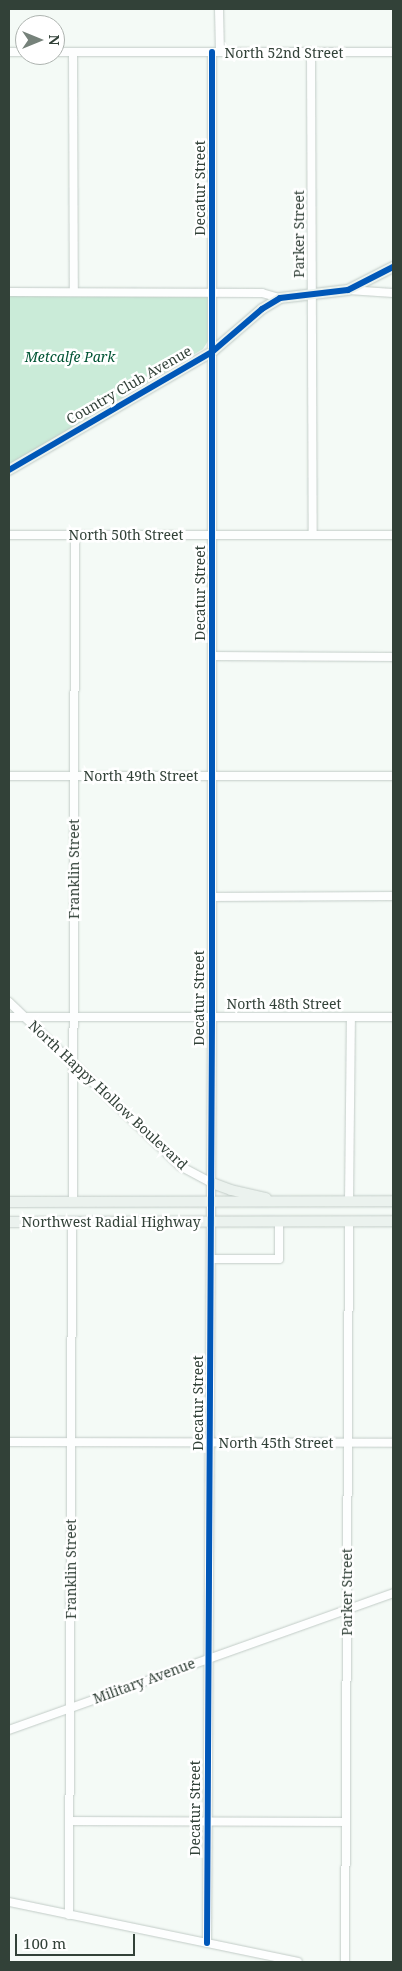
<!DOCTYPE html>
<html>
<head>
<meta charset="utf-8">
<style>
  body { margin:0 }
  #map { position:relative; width:402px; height:1971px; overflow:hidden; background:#f4faf6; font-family:"Noto Serif",serif }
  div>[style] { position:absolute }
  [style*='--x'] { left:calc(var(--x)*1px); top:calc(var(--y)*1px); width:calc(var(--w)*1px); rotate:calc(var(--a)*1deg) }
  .green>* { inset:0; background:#caebd8 }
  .roads { filter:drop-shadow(0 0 1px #c2ccc7) drop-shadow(0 0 1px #c2ccc7) }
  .minor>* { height:8px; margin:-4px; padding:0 4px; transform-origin:4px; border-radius:4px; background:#fdfefe }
  .major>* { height:10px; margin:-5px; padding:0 5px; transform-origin:5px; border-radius:5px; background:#ebf2ee }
  .cycleway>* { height:6px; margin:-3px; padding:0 3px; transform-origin:3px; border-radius:3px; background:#0057b8 }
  span { translate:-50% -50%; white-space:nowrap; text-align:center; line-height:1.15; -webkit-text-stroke:5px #fff; paint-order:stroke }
  .street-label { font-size:14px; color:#324138 }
  .park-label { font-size:14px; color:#015434; font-style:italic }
  .frame { position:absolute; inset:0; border:10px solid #324138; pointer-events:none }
  .north { position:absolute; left:15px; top:15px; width:50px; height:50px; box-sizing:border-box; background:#fff; border:1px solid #adb3af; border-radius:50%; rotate:90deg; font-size:14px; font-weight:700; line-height:20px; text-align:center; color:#324138 }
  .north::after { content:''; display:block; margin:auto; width:18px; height:22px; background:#76827a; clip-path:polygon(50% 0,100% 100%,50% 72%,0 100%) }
  .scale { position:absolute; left:15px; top:1934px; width:120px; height:22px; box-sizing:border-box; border:2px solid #324138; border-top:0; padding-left:6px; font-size:15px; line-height:18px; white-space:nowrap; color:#324138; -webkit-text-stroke:4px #fff; paint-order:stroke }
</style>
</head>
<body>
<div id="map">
  <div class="green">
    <div style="clip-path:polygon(10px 296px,209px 297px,208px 341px,203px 349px,9px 465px)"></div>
  </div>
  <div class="roads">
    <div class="minor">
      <div style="--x:219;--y:9;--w:43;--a:88.7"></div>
      <div style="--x:9;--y:52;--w:16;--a:0"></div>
      <div style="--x:55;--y:52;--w:338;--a:0"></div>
      <div style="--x:73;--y:52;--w:240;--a:89.8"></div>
      <div style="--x:311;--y:53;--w:482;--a:89.8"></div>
      <div style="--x:348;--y:290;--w:45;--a:3.8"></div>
      <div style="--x:9;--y:292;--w:253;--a:0.2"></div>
      <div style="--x:262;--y:293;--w:19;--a:16"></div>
      <div style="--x:9;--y:535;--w:384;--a:0"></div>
      <div style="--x:213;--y:656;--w:180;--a:0.3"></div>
      <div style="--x:9;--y:776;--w:384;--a:0"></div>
      <div style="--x:212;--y:897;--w:181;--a:-0.3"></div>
      <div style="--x:9;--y:1002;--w:237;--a:43.8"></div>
      <div style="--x:180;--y:1166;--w:36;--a:28"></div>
      <div style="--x:9;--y:1017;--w:384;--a:0"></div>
      <div style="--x:73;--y:1202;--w:667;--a:-89.83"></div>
      <div style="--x:349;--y:1202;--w:185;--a:-89.4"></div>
      <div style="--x:211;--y:1259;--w:68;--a:0"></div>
      <div style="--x:279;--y:1259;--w:37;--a:-90"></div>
      <div style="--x:9;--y:1442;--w:384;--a:0.1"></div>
      <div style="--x:9;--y:1730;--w:408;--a:-19.6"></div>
      <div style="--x:69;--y:1821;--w:277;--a:0.2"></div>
      <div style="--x:9;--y:1902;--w:295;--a:11.7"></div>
      <div style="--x:69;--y:1915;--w:693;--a:-89.75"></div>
      <div style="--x:207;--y:1943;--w:926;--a:-89.69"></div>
      <div style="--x:212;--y:1017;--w:965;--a:-90"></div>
      <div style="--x:345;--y:1962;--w:740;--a:-89.69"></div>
    </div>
    <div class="major">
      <div style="--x:9;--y:470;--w:235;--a:-30.2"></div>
      <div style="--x:212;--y:352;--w:66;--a:-40.7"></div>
      <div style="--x:262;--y:309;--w:21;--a:-31"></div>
      <div style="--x:280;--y:298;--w:68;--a:-6.7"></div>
      <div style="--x:348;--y:290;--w:51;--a:-27.1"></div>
      <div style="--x:212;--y:1183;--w:20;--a:20"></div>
      <div style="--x:231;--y:1190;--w:36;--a:13"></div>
      <div style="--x:9;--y:1202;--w:384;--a:-0.1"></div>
      <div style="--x:9;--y:1222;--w:384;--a:-0.1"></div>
    </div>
  </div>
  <div class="cycleway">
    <div style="--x:9;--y:470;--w:235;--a:-30.2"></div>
    <div style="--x:212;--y:352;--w:66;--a:-40.7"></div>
    <div style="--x:262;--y:309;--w:21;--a:-31"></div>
    <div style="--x:280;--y:298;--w:68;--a:-6.7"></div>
    <div style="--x:348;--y:290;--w:51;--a:-27.1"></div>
    <div style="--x:207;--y:1943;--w:926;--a:-89.69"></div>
    <div style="--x:212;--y:1017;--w:965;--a:-90"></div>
  </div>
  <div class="street-label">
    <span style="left:284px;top:53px">North 52nd Street</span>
    <span style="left:200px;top:188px;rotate:-90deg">Decatur Street</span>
    <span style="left:299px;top:234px;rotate:-90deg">Parker Street</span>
    <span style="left:129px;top:385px;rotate:-30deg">Country Club Avenue</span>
    <span style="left:126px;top:535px">North 50th Street</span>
    <span style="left:200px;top:593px;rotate:-90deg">Decatur Street</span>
    <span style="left:141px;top:776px">North 49th Street</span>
    <span style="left:74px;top:869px;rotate:-90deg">Franklin Street</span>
    <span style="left:199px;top:998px;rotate:-90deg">Decatur Street</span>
    <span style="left:284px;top:1004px">North 48th Street</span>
    <span style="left:108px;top:1095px;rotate:43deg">North Happy Hollow Boulevard</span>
    <span style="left:111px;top:1222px">Northwest Radial Highway</span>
    <span style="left:198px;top:1403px;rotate:-90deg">Decatur Street</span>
    <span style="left:276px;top:1443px">North 45th Street</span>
    <span style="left:71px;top:1569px;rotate:-90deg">Franklin Street</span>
    <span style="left:347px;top:1592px;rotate:-90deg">Parker Street</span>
    <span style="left:144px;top:1681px;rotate:-20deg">Military Avenue</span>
    <span style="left:195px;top:1808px;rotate:-90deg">Decatur Street</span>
  </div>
  <div class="park-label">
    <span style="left:70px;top:357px">Metcalfe Park</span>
  </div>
  <div class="frame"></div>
  <div class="north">N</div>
  <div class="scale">100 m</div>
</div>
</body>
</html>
